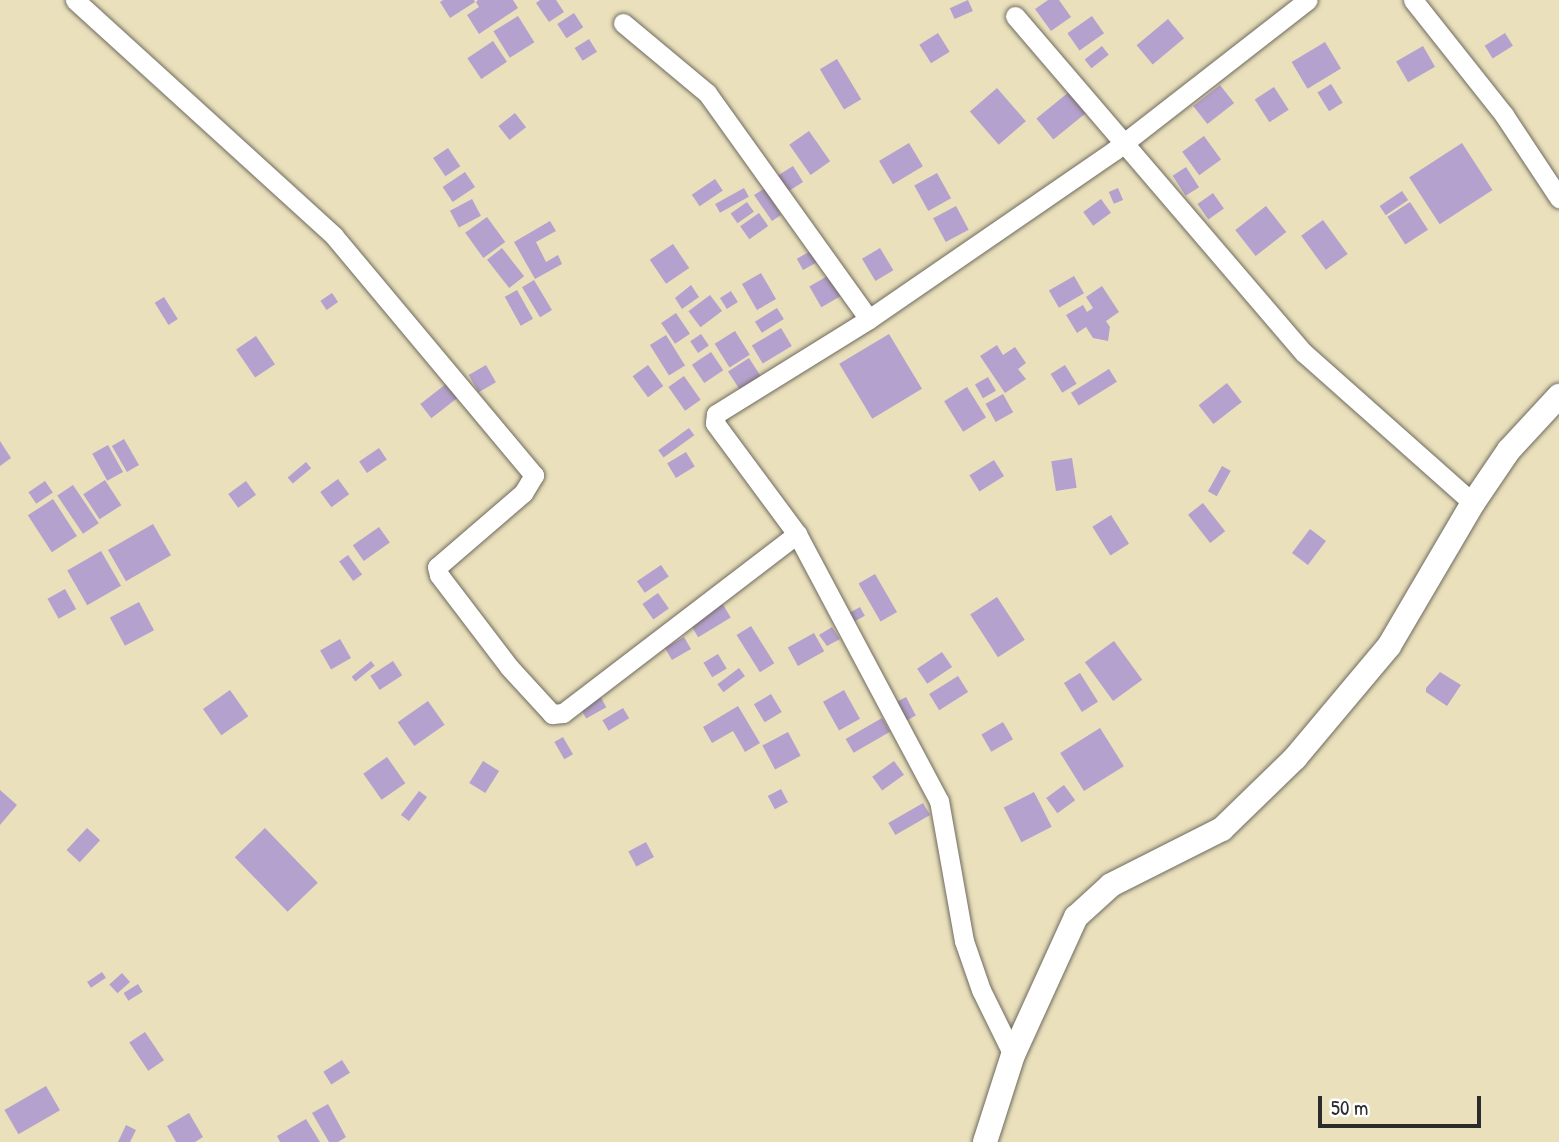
<!DOCTYPE html>
<html>
<head>
<meta charset="utf-8">
<style>
  body { margin:0 }
  #map { position:relative; width:1559px; height:1142px; overflow:hidden; background:#eae0bc; font-family:"Patrick Hand",sans-serif }
  div>[style] { position:absolute }
  [style*='--x'] { left:calc(var(--x)*1px); top:calc(var(--y)*1px); width:calc(var(--w)*1px); rotate:calc(var(--a)*1deg) }
  .building>* { inset:0; background:#b5a1cd; transform-origin:0 0 }
  .roads { filter:drop-shadow(0 0 2px #6e6a5e) drop-shadow(0 0 2px #6e6a5e) }
  .minor>* { height:19px; margin:-9.5px; padding:0 9.5px; transform-origin:9.5px; border-radius:9.5px; background:#fff }
  .tertiary>* { height:24px; margin:-12px; padding:0 12px; transform-origin:12px; border-radius:12px; background:#fff }
  span { translate:-50% -50%; white-space:nowrap; text-align:center; line-height:1.15; -webkit-text-stroke:5px #fff; paint-order:stroke }
  .scale { position:absolute; left:1318px; top:1096px; width:163px; height:32px; box-sizing:border-box; border:4px solid #2b2b2b; border-top:0; padding-left:9px; font-size:21px; line-height:24px; white-space:nowrap; color:#2b2b2b; -webkit-text-stroke:5px #fff; paint-order:stroke }
</style>
</head>
<body>
<div id="map">
  <div class="building">
    <div style="clip-path:polygon(443px 0,474px 0,475px 2px,450px 18px,440px 2px)"></div>
    <div style="clip-path:polygon(478px 0,513px 0,518px 8px,479px 34px,467px 15px,479px 7px,476px 2px)"></div>
    <div style="clip-path:polygon(540px 0,556px 0,564px 12px,549px 22px,536px 3px)"></div>
    <div style="left:968px;top:0;width:12px;height:20px;rotate:66deg"></div>
    <div style="clip-path:polygon(1048px 0,1059px 0,1071px 17px,1051px 31px,1035px 9px)"></div>
    <div style="left:574px;top:13px;width:17px;height:20px;rotate:57deg"></div>
    <div style="left:518px;top:16px;width:31px;height:29px;rotate:58deg"></div>
    <div style="left:1092px;top:16px;width:21px;height:30px;rotate:55deg"></div>
    <div style="left:1168px;top:19px;width:25px;height:41px;rotate:50deg"></div>
    <div style="left:938px;top:33px;width:22px;height:22px;rotate:58deg"></div>
    <div style="left:1505px;top:33px;width:15px;height:24px;rotate:58deg"></div>
    <div style="left:589px;top:39px;width:15px;height:17px;rotate:58deg"></div>
    <div style="left:493px;top:41px;width:25px;height:31px;rotate:56deg"></div>
    <div style="left:1325px;top:42px;width:31px;height:39px;rotate:59deg"></div>
    <div style="left:1102px;top:46px;width:11px;height:22px;rotate:52deg"></div>
    <div style="left:1423px;top:46px;width:24px;height:31px;rotate:60deg"></div>
    <div style="left:837px;top:59px;width:47px;height:20px;rotate:59deg"></div>
    <div style="left:1331px;top:84px;width:22px;height:16px;rotate:58deg"></div>
    <div style="left:1220px;top:85px;width:23px;height:34px;rotate:52deg"></div>
    <div style="left:1274px;top:87px;width:27px;height:23px;rotate:57deg"></div>
    <div style="left:997px;top:88px;width:44px;height:36px;rotate:49deg"></div>
    <div style="left:1069px;top:92px;width:27px;height:42px;rotate:51deg"></div>
    <div style="left:515px;top:113px;width:18px;height:21px;rotate:52deg"></div>
    <div style="left:809px;top:131px;width:37px;height:24px;rotate:55deg"></div>
    <div style="left:1204px;top:136px;width:29px;height:27px;rotate:54deg"></div>
    <div style="left:909px;top:143px;width:27px;height:35px;rotate:59deg"></div>
    <div style="left:1462px;top:143px;width:56px;height:63px;rotate:57deg"></div>
    <div style="left:448px;top:148px;width:22px;height:18px;rotate:56deg"></div>
    <div style="left:793px;top:166px;width:19px;height:22px;rotate:58deg"></div>
    <div style="left:1186px;top:167px;width:24px;height:16px;rotate:57deg"></div>
    <div style="left:465px;top:172px;width:18px;height:27px;rotate:56deg"></div>
    <div style="left:937px;top:173px;width:29px;height:26px;rotate:61deg"></div>
    <div style="left:715px;top:179px;width:14px;height:28px;rotate:56deg"></div>
    <div style="left:744px;top:188px;width:10px;height:33px;rotate:61deg"></div>
    <div style="clip-path:polygon(765px 188px,781px 215px,772px 221px,754px 195px)"></div>
    <div style="left:1118px;top:188px;width:13px;height:10px;rotate:67deg"></div>
    <div style="left:1402px;top:191px;width:11px;height:27px;rotate:56deg"></div>
    <div style="left:1213px;top:193px;width:19px;height:19px;rotate:55deg"></div>
    <div style="left:472px;top:199px;width:19px;height:25px;rotate:62deg"></div>
    <div style="left:1101px;top:199px;width:17px;height:22px;rotate:54deg"></div>
    <div style="left:747px;top:202px;width:12px;height:20px;rotate:55deg"></div>
    <div style="left:1410px;top:202px;width:33px;height:27px;rotate:57deg"></div>
    <div style="left:956px;top:206px;width:27px;height:26px;rotate:62deg"></div>
    <div style="left:1266px;top:206px;width:33px;height:39px;rotate:52deg"></div>
    <div style="left:759px;top:213px;width:16px;height:23px;rotate:55deg"></div>
    <div style="left:487px;top:217px;width:31px;height:27px;rotate:54deg"></div>
    <div style="left:1323px;top:220px;width:42px;height:27px;rotate:54deg"></div>
    <div style="clip-path:polygon(550px 221px,556px 231px,536px 242px,546px 262px,558px 255px,562px 264px,535px 279px,514px 242px)"></div>
    <div style="left:673px;top:244px;width:29px;height:28px;rotate:56deg"></div>
    <div style="left:502px;top:248px;width:36px;height:19px;rotate:52deg"></div>
    <div style="left:816px;top:248px;width:13px;height:22px;rotate:61deg"></div>
    <div style="left:880px;top:248px;width:26px;height:21px;rotate:59deg"></div>
    <div style="left:761px;top:273px;width:30px;height:22px;rotate:60deg"></div>
    <div style="left:831px;top:274px;width:24px;height:25px;rotate:60deg"></div>
    <div style="left:1074px;top:276px;width:20px;height:29px;rotate:60deg"></div>
    <div style="left:534px;top:280px;width:35px;height:14px;rotate:59deg"></div>
    <div style="clip-path:polygon(691px 285px,699px 297px,682px 309px,675px 298px)"></div>
    <div style="clip-path:polygon(1102px 286px,1119px 312px,1106px 321px,1110px 327px,1108px 341px,1093px 338px,1086px 327px,1077px 333px,1066px 315px,1083px 305px,1087px 312px,1093px 308px,1086px 297px)"></div>
    <div style="left:517px;top:290px;width:33px;height:14px;rotate:61deg"></div>
    <div style="left:731px;top:291px;width:13px;height:13px;rotate:58deg"></div>
    <div style="left:332px;top:293px;width:11px;height:14px;rotate:56deg"></div>
    <div style="left:710px;top:295px;width:20px;height:27px;rotate:53deg"></div>
    <div style="left:164px;top:297px;width:26px;height:11px;rotate:58deg"></div>
    <div style="left:777px;top:308px;width:13px;height:26px;rotate:58deg"></div>
    <div style="left:676px;top:313px;width:25px;height:18px;rotate:56deg"></div>
    <div style="left:781px;top:328px;width:21px;height:34px;rotate:59deg"></div>
    <div style="left:735px;top:331px;width:28px;height:24px;rotate:58deg"></div>
    <div style="left:701px;top:334px;width:14px;height:13px;rotate:56deg"></div>
    <div style="left:889px;top:334px;width:64px;height:58px;rotate:59deg"></div>
    <div style="left:666px;top:335px;width:36px;height:19px;rotate:58deg"></div>
    <div style="left:256px;top:336px;width:34px;height:24px;rotate:56deg"></div>
    <div style="clip-path:polygon(997px 345px,1003px 355px,1015px 347px,1026px 363px,1018px 369px,1026px 379px,1005px 393px,980px 356px)"></div>
    <div style="left:711px;top:352px;width:22px;height:23px;rotate:56deg"></div>
    <div style="left:749px;top:358px;width:27px;height:25px;rotate:57deg"></div>
    <div style="left:486px;top:365px;width:20px;height:20px;rotate:60deg"></div>
    <div style="left:648px;top:365px;width:26px;height:19px;rotate:54deg"></div>
    <div style="left:1065px;top:365px;width:22px;height:17px;rotate:58deg"></div>
    <div style="left:1109px;top:369px;width:15px;height:45px;rotate:58deg"></div>
    <div style="left:684px;top:376px;width:29px;height:19px;rotate:55deg"></div>
    <div style="left:988px;top:377px;width:16px;height:15px;rotate:60deg"></div>
    <div style="left:451px;top:380px;width:18px;height:39px;rotate:52deg"></div>
    <div style="left:1227px;top:383px;width:24px;height:36px;rotate:52deg"></div>
    <div style="left:967px;top:387px;width:36px;height:27px;rotate:58deg"></div>
    <div style="left:1003px;top:394px;width:21px;height:20px;rotate:61deg"></div>
    <div style="left:689px;top:428px;width:9px;height:38px;rotate:54deg"></div>
    <div style="left:124px;top:439px;width:30px;height:14px;rotate:60deg"></div>
    <div style="clip-path:polygon(0 441px,11px 458px,0 466px)"></div>
    <div style="left:108px;top:445px;width:31px;height:18px;rotate:61deg"></div>
    <div style="left:379px;top:448px;width:14px;height:24px;rotate:56deg"></div>
    <div style="left:686px;top:452px;width:17px;height:22px;rotate:59deg"></div>
    <div style="left:1072px;top:458px;width:30px;height:21px;rotate:81deg"></div>
    <div style="left:994px;top:460px;width:19px;height:29px;rotate:58deg"></div>
    <div style="left:306px;top:462px;width:8px;height:24px;rotate:50deg"></div>
    <div style="left:1222px;top:466px;width:10px;height:29px;rotate:29deg"></div>
    <div style="left:338px;top:479px;width:19px;height:22px;rotate:54deg"></div>
    <div style="left:105px;top:480px;width:30px;height:26px;rotate:57deg"></div>
    <div style="left:45px;top:481px;width:14px;height:20px;rotate:56deg"></div>
    <div style="left:246px;top:481px;width:17px;height:22px;rotate:54deg"></div>
    <div style="left:73px;top:485px;width:46px;height:19px;rotate:56deg"></div>
    <div style="left:53px;top:499px;width:44px;height:30px;rotate:57deg"></div>
    <div style="left:1203px;top:503px;width:36px;height:19px;rotate:52deg"></div>
    <div style="left:1111px;top:515px;width:34px;height:22px;rotate:58deg"></div>
    <div style="left:153px;top:524px;width:36px;height:52px;rotate:60deg"></div>
    <div style="left:379px;top:527px;width:19px;height:32px;rotate:55deg"></div>
    <div style="left:1310px;top:529px;width:20px;height:30px;rotate:37deg"></div>
    <div style="left:101px;top:551px;width:40px;height:39px;rotate:60deg"></div>
    <div style="left:348px;top:555px;width:24px;height:11px;rotate:54deg"></div>
    <div style="left:661px;top:565px;width:14px;height:29px;rotate:56deg"></div>
    <div style="left:875px;top:574px;width:44px;height:19px;rotate:60deg"></div>
    <div style="left:65px;top:589px;width:23px;height:20px;rotate:61deg"></div>
    <div style="left:658px;top:593px;width:19px;height:19px;rotate:55deg"></div>
    <div style="left:997px;top:597px;width:51px;height:32px;rotate:57deg"></div>
    <div style="left:139px;top:602px;width:32px;height:33px;rotate:62deg"></div>
    <div style="left:722px;top:603px;width:17px;height:38px;rotate:59deg"></div>
    <div style="left:860px;top:607px;width:10px;height:17px;rotate:61deg"></div>
    <div style="left:751px;top:626px;width:44px;height:17px;rotate:58deg"></div>
    <div style="clip-path:polygon(832px 627px,840px 639px,827px 646px,819px 635px)"></div>
    <div style="left:814px;top:633px;width:21px;height:30px;rotate:61deg"></div>
    <div style="left:684px;top:637px;width:14px;height:22px;rotate:60deg"></div>
    <div style="left:340px;top:639px;width:22px;height:23px;rotate:60deg"></div>
    <div style="left:1114px;top:641px;width:48px;height:36px;rotate:54deg"></div>
    <div style="left:942px;top:652px;width:18px;height:30px;rotate:56deg"></div>
    <div style="left:718px;top:654px;width:17px;height:17px;rotate:59deg"></div>
    <div style="left:371px;top:661px;width:6px;height:25px;rotate:51deg"></div>
    <div style="left:393px;top:661px;width:17px;height:27px;rotate:57deg"></div>
    <div style="left:739px;top:668px;width:10px;height:27px;rotate:53deg"></div>
    <div style="clip-path:polygon(1440px 672px,1461px 685px,1447px 706px,1426px 692px,1426px 688px)"></div>
    <div style="left:1080px;top:673px;width:34px;height:19px;rotate:58deg"></div>
    <div style="left:958px;top:676px;width:19px;height:34px;rotate:58deg"></div>
    <div style="left:230px;top:690px;width:32px;height:33px;rotate:55deg"></div>
    <div style="left:844px;top:690px;width:33px;height:24px;rotate:61deg"></div>
    <div style="left:771px;top:694px;width:21px;height:20px;rotate:59deg"></div>
    <div style="left:600px;top:696px;width:13px;height:23px;rotate:61deg"></div>
    <div style="left:906px;top:697px;width:21px;height:15px;rotate:62deg"></div>
    <div style="left:428px;top:701px;width:29px;height:37px;rotate:55deg"></div>
    <div style="clip-path:polygon(738px 706px,760px 743px,745px 752px,733px 731px,712px 743px,703px 727px)"></div>
    <div style="left:623px;top:708px;width:12px;height:24px;rotate:59deg"></div>
    <div style="left:882px;top:718px;width:16px;height:42px;rotate:60deg"></div>
    <div style="left:1003px;top:722px;width:20px;height:25px;rotate:60deg"></div>
    <div style="left:1100px;top:728px;width:45px;height:47px;rotate:58deg"></div>
    <div style="left:788px;top:732px;width:27px;height:29px;rotate:62deg"></div>
    <div style="left:563px;top:737px;width:20px;height:10px;rotate:60deg"></div>
    <div style="left:387px;top:757px;width:32px;height:29px;rotate:55deg"></div>
    <div style="left:483px;top:761px;width:19px;height:26px;rotate:32deg"></div>
    <div style="left:894px;top:761px;width:17px;height:27px;rotate:54deg"></div>
    <div style="left:1064px;top:785px;width:19px;height:22px;rotate:54deg"></div>
    <div style="left:781px;top:789px;width:15px;height:15px;rotate:62deg"></div>
    <div style="clip-path:polygon(0 790px,17px 805px,0 825px)"></div>
    <div style="left:419px;top:791px;width:10px;height:30px;rotate:37deg"></div>
    <div style="left:1034px;top:792px;width:39px;height:34px;rotate:63deg"></div>
    <div style="left:923px;top:803px;width:14px;height:40px;rotate:60deg"></div>
    <div style="left:87px;top:828px;width:18px;height:30px;rotate:43deg"></div>
    <div style="left:265px;top:828px;width:76px;height:42px;rotate:46deg"></div>
    <div style="left:646px;top:842px;width:17px;height:20px;rotate:62deg"></div>
    <div style="left:102px;top:972px;width:7px;height:18px;rotate:56deg"></div>
    <div style="left:122px;top:973px;width:12px;height:17px;rotate:48deg"></div>
    <div style="left:138px;top:984px;width:9px;height:17px;rotate:58deg"></div>
    <div style="left:145px;top:1032px;width:34px;height:19px;rotate:56deg"></div>
    <div style="left:342px;top:1060px;width:15px;height:22px;rotate:58deg"></div>
    <div style="left:46px;top:1086px;width:28px;height:48px;rotate:60deg"></div>
    <div style="clip-path:polygon(328px 1104px,346px 1137px,338px 1142px,329px 1142px,312px 1113px)"></div>
    <div style="clip-path:polygon(189px 1113px,203px 1137px,195px 1142px,176px 1142px,167px 1126px)"></div>
    <div style="clip-path:polygon(306px 1119px,320px 1142px,280px 1142px,277px 1136px)"></div>
    <div style="clip-path:polygon(126px 1125px,136px 1130px,130px 1142px,118px 1142px)"></div>
  </div>
  <div class="roads">
    <div class="minor">
      <div style="--x:75;--y:0;--w:350;--a:42.3"></div>
      <div style="--x:334;--y:236;--w:312;--a:50.1"></div>
      <div style="--x:534;--y:475;--w:21;--a:121"></div>
      <div style="--x:523;--y:493;--w:113;--a:139.3"></div>
      <div style="--x:437;--y:567;--w:8;--a:76"></div>
      <div style="--x:439;--y:575;--w:116;--a:52.7"></div>
      <div style="--x:509;--y:667;--w:64;--a:47.5"></div>
      <div style="--x:552;--y:714;--w:11;--a:-5"></div>
      <div style="--x:563;--y:713;--w:295;--a:-37.4"></div>
      <div style="--x:1413;--y:0;--w:147;--a:51.6"></div>
      <div style="--x:1504;--y:115;--w:100;--a:56.5"></div>
      <div style="--x:1015;--y:16;--w:444;--a:49.4"></div>
      <div style="--x:1304;--y:353;--w:226;--a:41.6"></div>
      <div style="--x:623;--y:23;--w:109;--a:39.8"></div>
      <div style="--x:707;--y:93;--w:278;--a:54.4"></div>
      <div style="--x:1013;--y:1055;--w:72;--a:-116.2"></div>
      <div style="--x:981;--y:990;--w:52;--a:-109.1"></div>
      <div style="--x:964;--y:941;--w:142;--a:-100.1"></div>
      <div style="--x:939;--y:801;--w:302;--a:-118"></div>
      <div style="--x:797;--y:534;--w:138;--a:-126.5"></div>
      <div style="--x:715;--y:423;--w:9;--a:-84"></div>
      <div style="--x:716;--y:414;--w:180;--a:-31.8"></div>
      <div style="--x:869;--y:319;--w:298;--a:-34.5"></div>
      <div style="--x:1115;--y:150;--w:244;--a:-37.9"></div>
    </div>
    <div class="tertiary">
      <div style="--x:985;--y:1142;--w:91;--a:-72.2"></div>
      <div style="--x:1013;--y:1055;--w:152;--a:-65.5"></div>
      <div style="--x:1076;--y:917;--w:47;--a:-42.4"></div>
      <div style="--x:1111;--y:885;--w:124;--a:-26.8"></div>
      <div style="--x:1222;--y:829;--w:102;--a:-44.2"></div>
      <div style="--x:1295;--y:758;--w:146;--a:-50"></div>
      <div style="--x:1389;--y:646;--w:166;--a:-59.6"></div>
      <div style="--x:1473;--y:503;--w:64;--a:-55.8"></div>
      <div style="--x:1509;--y:450;--w:74;--a:-47.2"></div>
    </div>
  </div>
  <div class="scale">50 m</div>
</div>
</body>
</html>
